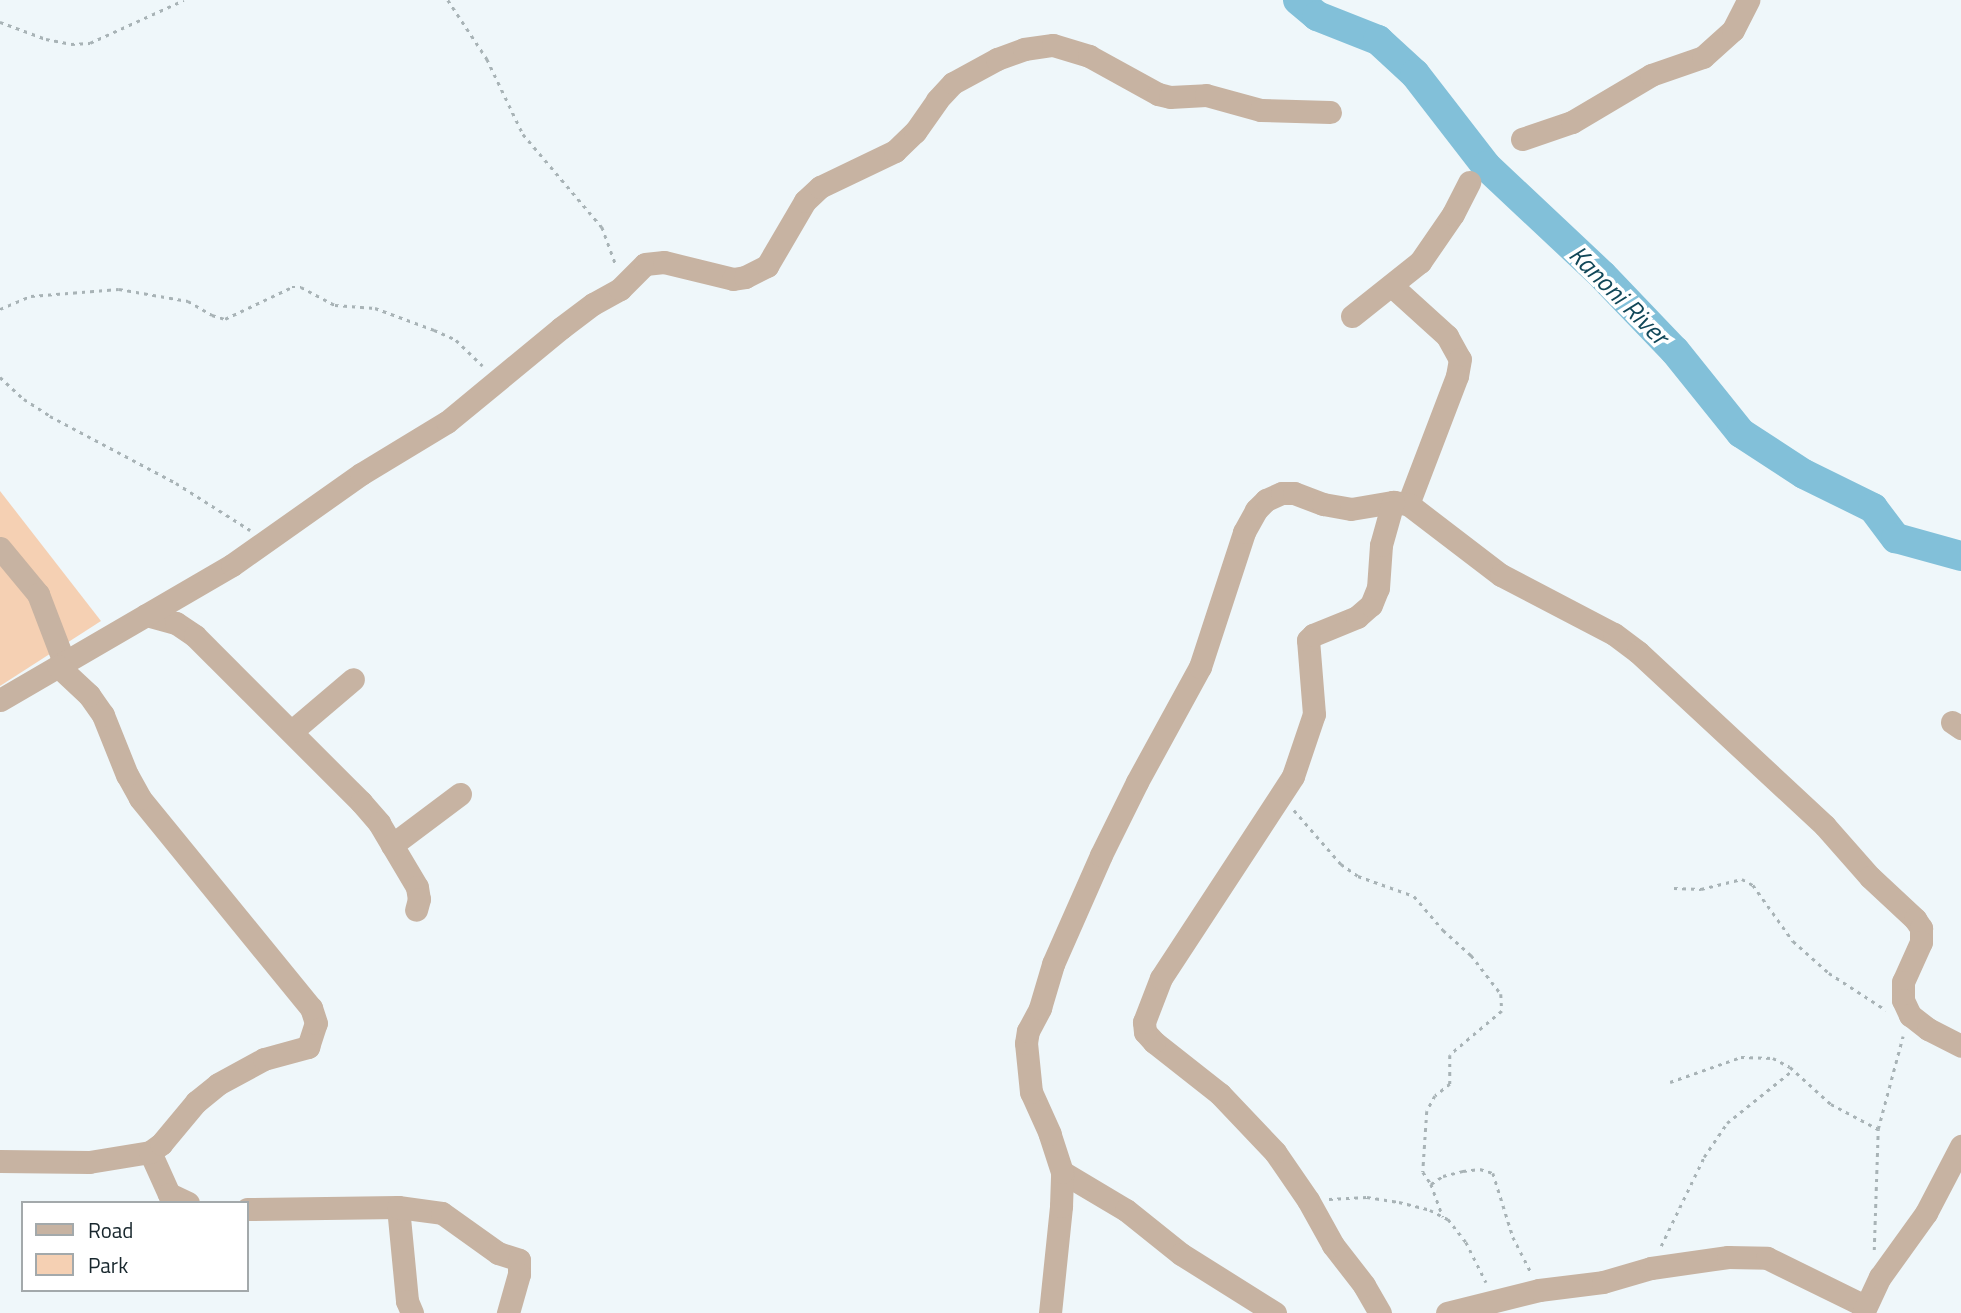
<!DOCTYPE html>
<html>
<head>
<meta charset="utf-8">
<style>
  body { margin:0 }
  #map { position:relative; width:1961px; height:1313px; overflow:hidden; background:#eff7fa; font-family:"Titillium Web",sans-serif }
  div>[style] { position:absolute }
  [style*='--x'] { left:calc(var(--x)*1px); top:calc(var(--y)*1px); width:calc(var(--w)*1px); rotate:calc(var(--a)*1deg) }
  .green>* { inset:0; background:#f5d0b3 }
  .river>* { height:30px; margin:-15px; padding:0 15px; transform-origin:15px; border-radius:15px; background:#82c0d9 }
  .path>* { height:2.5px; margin-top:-1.25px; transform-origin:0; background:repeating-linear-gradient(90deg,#a8b3b6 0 3.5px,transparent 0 8.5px) }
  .minor>* { height:23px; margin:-11.5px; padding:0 11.5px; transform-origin:11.5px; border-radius:11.5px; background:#c7b3a2 }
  span { translate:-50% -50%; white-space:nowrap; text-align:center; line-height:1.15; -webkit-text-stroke:7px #fff; paint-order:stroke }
  .water-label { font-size:26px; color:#114758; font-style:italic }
  .legend { position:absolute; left:21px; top:1201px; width:228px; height:91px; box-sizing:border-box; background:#fff; border:2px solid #a3a9ab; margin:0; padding:9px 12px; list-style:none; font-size:21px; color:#18272d }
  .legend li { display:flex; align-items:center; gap:14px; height:35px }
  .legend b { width:35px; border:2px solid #a3a9ab }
</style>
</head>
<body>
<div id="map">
  <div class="green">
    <div style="clip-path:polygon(0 491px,101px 621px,0 686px)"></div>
  </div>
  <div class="river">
    <div style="--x:1298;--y:0;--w:25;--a:40"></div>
    <div style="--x:1317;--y:16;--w:66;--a:21.5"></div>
    <div style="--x:1378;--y:40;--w:50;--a:42.6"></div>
    <div style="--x:1415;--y:74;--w:116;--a:52.3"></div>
    <div style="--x:1486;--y:166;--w:159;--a:43.2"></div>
    <div style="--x:1602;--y:275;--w:105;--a:46.2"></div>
    <div style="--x:1675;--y:351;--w:105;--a:51.2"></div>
    <div style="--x:1741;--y:433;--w:75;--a:33.1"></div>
    <div style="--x:1804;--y:474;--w:77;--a:26.2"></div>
    <div style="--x:1873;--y:508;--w:38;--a:53"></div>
    <div style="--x:1896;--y:538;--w:67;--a:15.5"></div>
  </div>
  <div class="path">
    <div style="--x:448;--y:0;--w:71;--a:56.5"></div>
    <div style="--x:487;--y:59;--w:83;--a:64.4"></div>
    <div style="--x:523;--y:134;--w:122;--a:49.7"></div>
    <div style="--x:602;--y:227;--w:40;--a:69.8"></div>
    <div style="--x:0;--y:22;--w:49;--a:20.3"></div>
    <div style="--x:46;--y:39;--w:25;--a:11"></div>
    <div style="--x:71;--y:44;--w:19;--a:-3"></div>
    <div style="--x:90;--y:43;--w:103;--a:-24.6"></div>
    <div style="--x:0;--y:309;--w:34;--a:-23"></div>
    <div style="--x:31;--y:296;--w:88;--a:-4.5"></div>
    <div style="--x:119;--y:289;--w:70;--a:9.9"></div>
    <div style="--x:188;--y:301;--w:28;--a:30"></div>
    <div style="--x:212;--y:315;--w:14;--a:17"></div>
    <div style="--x:225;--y:319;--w:74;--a:-25.5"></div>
    <div style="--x:292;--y:287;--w:9;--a:0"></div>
    <div style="--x:301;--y:287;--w:38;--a:28"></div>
    <div style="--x:335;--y:305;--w:40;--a:4.3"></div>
    <div style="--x:375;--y:308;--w:63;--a:20.4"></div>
    <div style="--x:434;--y:330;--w:24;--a:24"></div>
    <div style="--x:456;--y:340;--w:37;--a:44"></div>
    <div style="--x:0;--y:377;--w:33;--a:43"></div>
    <div style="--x:24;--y:399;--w:31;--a:33"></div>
    <div style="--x:50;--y:416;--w:143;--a:28"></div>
    <div style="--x:176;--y:483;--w:88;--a:32.4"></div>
    <div style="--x:1294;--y:810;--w:72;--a:49"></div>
    <div style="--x:1341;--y:864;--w:21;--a:35"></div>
    <div style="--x:1358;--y:876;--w:59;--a:19.7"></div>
    <div style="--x:1414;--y:896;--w:45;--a:49.5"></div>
    <div style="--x:1443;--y:930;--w:38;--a:42"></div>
    <div style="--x:1471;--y:955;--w:49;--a:52.4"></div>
    <div style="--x:1501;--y:994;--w:17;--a:87"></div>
    <div style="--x:1502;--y:1011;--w:68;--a:139.8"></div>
    <div style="--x:1450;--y:1055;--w:29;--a:90"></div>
    <div style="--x:1450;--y:1084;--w:19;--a:141"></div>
    <div style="--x:1435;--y:1096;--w:17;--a:118"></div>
    <div style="--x:1427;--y:1111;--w:61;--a:93.8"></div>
    <div style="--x:1423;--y:1172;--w:14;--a:56"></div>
    <div style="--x:1431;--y:1184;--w:35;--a:70"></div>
    <div style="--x:1674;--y:888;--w:27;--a:2"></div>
    <div style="--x:1701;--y:889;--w:42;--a:-13.7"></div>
    <div style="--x:1742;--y:879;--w:13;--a:29"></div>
    <div style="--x:1753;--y:885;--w:69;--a:54.5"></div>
    <div style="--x:1793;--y:941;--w:48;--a:41.6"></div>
    <div style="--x:1829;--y:973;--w:68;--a:33"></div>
    <div style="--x:1670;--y:1082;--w:75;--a:-19.4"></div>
    <div style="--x:1741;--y:1057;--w:32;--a:2"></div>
    <div style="--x:1773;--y:1058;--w:19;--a:28"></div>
    <div style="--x:1790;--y:1067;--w:55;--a:42.1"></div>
    <div style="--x:1831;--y:1104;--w:53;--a:28"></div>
    <div style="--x:1431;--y:1184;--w:14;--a:-34"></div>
    <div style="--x:1443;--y:1176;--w:21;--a:-14"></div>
    <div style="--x:1463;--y:1171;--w:17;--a:-7"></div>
    <div style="--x:1480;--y:1169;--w:14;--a:17"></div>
    <div style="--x:1493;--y:1173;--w:67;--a:72.6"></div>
    <div style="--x:1513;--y:1237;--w:38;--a:63"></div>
    <div style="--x:1329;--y:1199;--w:38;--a:-3"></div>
    <div style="--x:1367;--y:1197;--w:32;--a:9"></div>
    <div style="--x:1399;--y:1202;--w:32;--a:14"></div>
    <div style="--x:1430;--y:1210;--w:20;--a:27"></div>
    <div style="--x:1448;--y:1219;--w:29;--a:52"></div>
    <div style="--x:1466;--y:1242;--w:45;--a:63.4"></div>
    <div style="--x:1661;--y:1246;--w:99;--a:-64.2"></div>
    <div style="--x:1704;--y:1157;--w:41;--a:-55.9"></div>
    <div style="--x:1727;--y:1123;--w:85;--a:-38.8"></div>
    <div style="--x:1874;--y:1250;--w:121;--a:-88.1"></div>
    <div style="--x:1878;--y:1129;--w:96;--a:-75"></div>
  </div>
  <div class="minor">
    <div style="--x:1522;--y:139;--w:53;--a:-18.8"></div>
    <div style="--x:1572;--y:122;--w:92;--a:-30.7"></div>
    <div style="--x:1651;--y:75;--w:55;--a:-19.1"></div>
    <div style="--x:1703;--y:57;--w:40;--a:-42"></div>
    <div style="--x:1733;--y:30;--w:34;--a:-63"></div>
    <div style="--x:1393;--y:287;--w:73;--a:42.2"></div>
    <div style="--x:1447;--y:336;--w:26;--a:61"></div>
    <div style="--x:1460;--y:359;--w:17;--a:100"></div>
    <div style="--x:1457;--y:376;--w:137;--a:110.9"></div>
    <div style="--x:1352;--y:316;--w:87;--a:-38.5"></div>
    <div style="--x:1420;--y:262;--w:58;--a:-55.5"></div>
    <div style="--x:1453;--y:214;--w:36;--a:-63"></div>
    <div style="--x:0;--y:548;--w:60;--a:50.4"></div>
    <div style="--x:38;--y:594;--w:73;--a:69.1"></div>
    <div style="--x:146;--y:615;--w:31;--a:15"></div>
    <div style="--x:176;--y:623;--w:23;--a:34"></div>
    <div style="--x:195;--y:636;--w:235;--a:45"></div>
    <div style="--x:361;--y:802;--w:28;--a:49"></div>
    <div style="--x:379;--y:823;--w:74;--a:59.3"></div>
    <div style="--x:417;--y:887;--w:12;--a:81"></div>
    <div style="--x:419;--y:899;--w:11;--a:105"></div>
    <div style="--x:0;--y:700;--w:268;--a:-30.2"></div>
    <div style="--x:232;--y:565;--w:158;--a:-35.2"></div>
    <div style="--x:361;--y:474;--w:100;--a:-31.2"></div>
    <div style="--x:447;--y:422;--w:148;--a:-39.5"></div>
    <div style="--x:561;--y:328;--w:40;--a:-37"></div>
    <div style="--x:593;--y:304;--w:31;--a:-29"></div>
    <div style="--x:620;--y:289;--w:35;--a:-45"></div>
    <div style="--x:645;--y:264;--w:19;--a:-6"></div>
    <div style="--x:664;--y:262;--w:71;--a:13.8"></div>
    <div style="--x:733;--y:279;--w:12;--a:-9"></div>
    <div style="--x:745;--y:277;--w:25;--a:-27"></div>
    <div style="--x:767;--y:266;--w:75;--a:-59.7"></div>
    <div style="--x:805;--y:201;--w:21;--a:-43"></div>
    <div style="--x:820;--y:187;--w:83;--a:-25.6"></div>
    <div style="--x:895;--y:151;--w:28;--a:-44"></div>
    <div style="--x:915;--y:132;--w:39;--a:-55"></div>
    <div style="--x:937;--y:100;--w:23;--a:-47"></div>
    <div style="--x:953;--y:83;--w:50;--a:-28.6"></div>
    <div style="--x:997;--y:59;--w:29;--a:-20"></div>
    <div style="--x:1024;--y:49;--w:29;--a:-8"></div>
    <div style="--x:1053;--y:45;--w:38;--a:17"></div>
    <div style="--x:1089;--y:56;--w:79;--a:28.8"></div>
    <div style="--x:1158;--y:94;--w:12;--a:14"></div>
    <div style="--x:1170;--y:97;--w:36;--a:-3"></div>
    <div style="--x:1206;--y:95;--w:57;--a:15.3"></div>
    <div style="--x:1261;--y:110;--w:69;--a:1.7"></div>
    <div style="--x:1952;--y:722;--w:11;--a:34"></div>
    <div style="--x:292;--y:731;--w:80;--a:-40.4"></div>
    <div style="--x:392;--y:845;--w:85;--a:-36.9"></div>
    <div style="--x:150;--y:1152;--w:46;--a:65.7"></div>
    <div style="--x:169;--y:1194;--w:21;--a:25"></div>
    <div style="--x:0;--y:1161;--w:89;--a:0.6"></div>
    <div style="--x:89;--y:1162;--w:62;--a:-9.3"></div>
    <div style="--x:150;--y:1152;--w:14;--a:-36"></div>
    <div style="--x:161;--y:1144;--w:55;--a:-50.2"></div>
    <div style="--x:196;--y:1102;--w:28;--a:-39"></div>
    <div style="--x:218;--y:1084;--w:52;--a:-28.5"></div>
    <div style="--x:264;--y:1059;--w:46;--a:-15.3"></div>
    <div style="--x:308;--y:1047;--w:25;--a:-72"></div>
    <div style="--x:316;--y:1023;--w:16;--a:-108"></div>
    <div style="--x:311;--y:1008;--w:271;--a:-129.2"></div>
    <div style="--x:140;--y:798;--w:26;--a:-119"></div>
    <div style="--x:127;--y:775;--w:65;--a:-111.8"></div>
    <div style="--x:103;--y:715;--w:24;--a:-125"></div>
    <div style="--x:89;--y:695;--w:42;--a:-136.9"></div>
    <div style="--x:1062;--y:1172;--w:74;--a:30.7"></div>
    <div style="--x:1126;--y:1210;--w:70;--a:38.7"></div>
    <div style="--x:1181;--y:1254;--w:111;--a:32.1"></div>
    <div style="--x:398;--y:1207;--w:94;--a:84.5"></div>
    <div style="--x:407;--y:1301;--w:13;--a:67"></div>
    <div style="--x:247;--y:1209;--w:151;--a:-0.8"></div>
    <div style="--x:398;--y:1207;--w:44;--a:7.8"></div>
    <div style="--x:442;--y:1213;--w:69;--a:35.5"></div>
    <div style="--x:498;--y:1253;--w:22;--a:18"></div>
    <div style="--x:519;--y:1260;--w:14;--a:90"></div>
    <div style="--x:519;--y:1274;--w:41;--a:105.8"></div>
    <div style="--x:1050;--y:1313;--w:108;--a:-84.1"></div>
    <div style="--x:1061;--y:1206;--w:34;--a:-88"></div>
    <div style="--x:1062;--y:1172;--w:40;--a:-108"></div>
    <div style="--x:1050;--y:1134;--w:46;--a:-114.3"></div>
    <div style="--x:1031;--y:1092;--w:49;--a:-95.8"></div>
    <div style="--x:1026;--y:1043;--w:12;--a:-81"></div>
    <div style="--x:1028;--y:1031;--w:26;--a:-62"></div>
    <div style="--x:1040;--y:1008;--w:46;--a:-73.5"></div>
    <div style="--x:1053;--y:964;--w:119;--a:-66.2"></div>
    <div style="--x:1101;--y:855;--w:81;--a:-63.7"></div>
    <div style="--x:1137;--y:782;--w:131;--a:-61.3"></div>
    <div style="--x:1200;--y:667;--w:142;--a:-71.9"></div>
    <div style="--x:1244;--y:532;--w:25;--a:-61"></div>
    <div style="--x:1256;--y:510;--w:14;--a:-45"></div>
    <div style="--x:1266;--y:500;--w:17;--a:-24"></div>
    <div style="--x:1282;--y:493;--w:12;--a:0"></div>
    <div style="--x:1294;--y:493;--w:31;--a:21"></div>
    <div style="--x:1323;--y:504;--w:28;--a:10"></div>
    <div style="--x:1351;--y:509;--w:43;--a:-9.5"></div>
    <div style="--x:1393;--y:502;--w:15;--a:8"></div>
    <div style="--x:1408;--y:504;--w:117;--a:37.4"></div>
    <div style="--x:1501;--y:575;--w:127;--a:27.6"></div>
    <div style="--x:1614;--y:634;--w:30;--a:37"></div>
    <div style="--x:1638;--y:652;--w:255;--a:42.9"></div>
    <div style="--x:1825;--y:826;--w:68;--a:48.6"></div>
    <div style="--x:1870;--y:877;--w:62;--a:43"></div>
    <div style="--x:1915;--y:919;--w:11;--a:56"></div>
    <div style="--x:1921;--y:928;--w:14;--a:90"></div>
    <div style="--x:1921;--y:942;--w:44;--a:114.2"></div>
    <div style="--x:1903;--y:982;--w:18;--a:90"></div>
    <div style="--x:1903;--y:1000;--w:17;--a:65"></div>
    <div style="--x:1910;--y:1015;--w:23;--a:38"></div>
    <div style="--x:1928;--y:1029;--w:37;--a:27"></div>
    <div style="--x:1380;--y:1313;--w:32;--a:-120"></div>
    <div style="--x:1364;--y:1285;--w:51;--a:-127.8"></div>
    <div style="--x:1333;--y:1245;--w:51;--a:-119.1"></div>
    <div style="--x:1308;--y:1200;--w:58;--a:-124.5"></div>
    <div style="--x:1275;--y:1152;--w:80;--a:-133.5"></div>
    <div style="--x:1220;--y:1094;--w:84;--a:-141.8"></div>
    <div style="--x:1154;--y:1042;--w:13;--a:-132"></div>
    <div style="--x:1145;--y:1032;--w:10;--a:-96"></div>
    <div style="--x:1144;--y:1022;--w:47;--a:-68.9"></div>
    <div style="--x:1161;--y:978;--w:241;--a:-56.8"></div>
    <div style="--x:1293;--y:776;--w:65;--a:-71.3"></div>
    <div style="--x:1314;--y:714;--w:74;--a:-94.6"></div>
    <div style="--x:1308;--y:640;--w:7;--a:-45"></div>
    <div style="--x:1313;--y:635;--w:48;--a:-22.2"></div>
    <div style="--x:1357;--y:617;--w:18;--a:-41"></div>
    <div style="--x:1371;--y:605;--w:18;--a:-68"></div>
    <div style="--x:1378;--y:588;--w:43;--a:-86"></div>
    <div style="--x:1381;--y:545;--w:45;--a:-74.4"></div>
    <div style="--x:1447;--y:1313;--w:95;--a:-14"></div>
    <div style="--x:1539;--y:1290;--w:64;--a:-7.1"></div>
    <div style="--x:1603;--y:1282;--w:50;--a:-16.3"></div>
    <div style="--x:1651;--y:1268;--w:78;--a:-8.1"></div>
    <div style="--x:1728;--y:1257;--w:39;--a:1"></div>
    <div style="--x:1767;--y:1258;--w:109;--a:26.1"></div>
    <div style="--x:1863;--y:1313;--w:40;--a:-65"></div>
    <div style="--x:1880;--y:1277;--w:79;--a:-54.3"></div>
    <div style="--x:1926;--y:1213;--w:76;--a:-62.4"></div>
  </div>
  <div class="water-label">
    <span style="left:1619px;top:295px;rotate:45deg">Kanoni River</span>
  </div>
  <ul class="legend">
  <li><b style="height:9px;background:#c7b3a2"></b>Road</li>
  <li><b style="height:19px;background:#f5d0b3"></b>Park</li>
  </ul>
</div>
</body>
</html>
